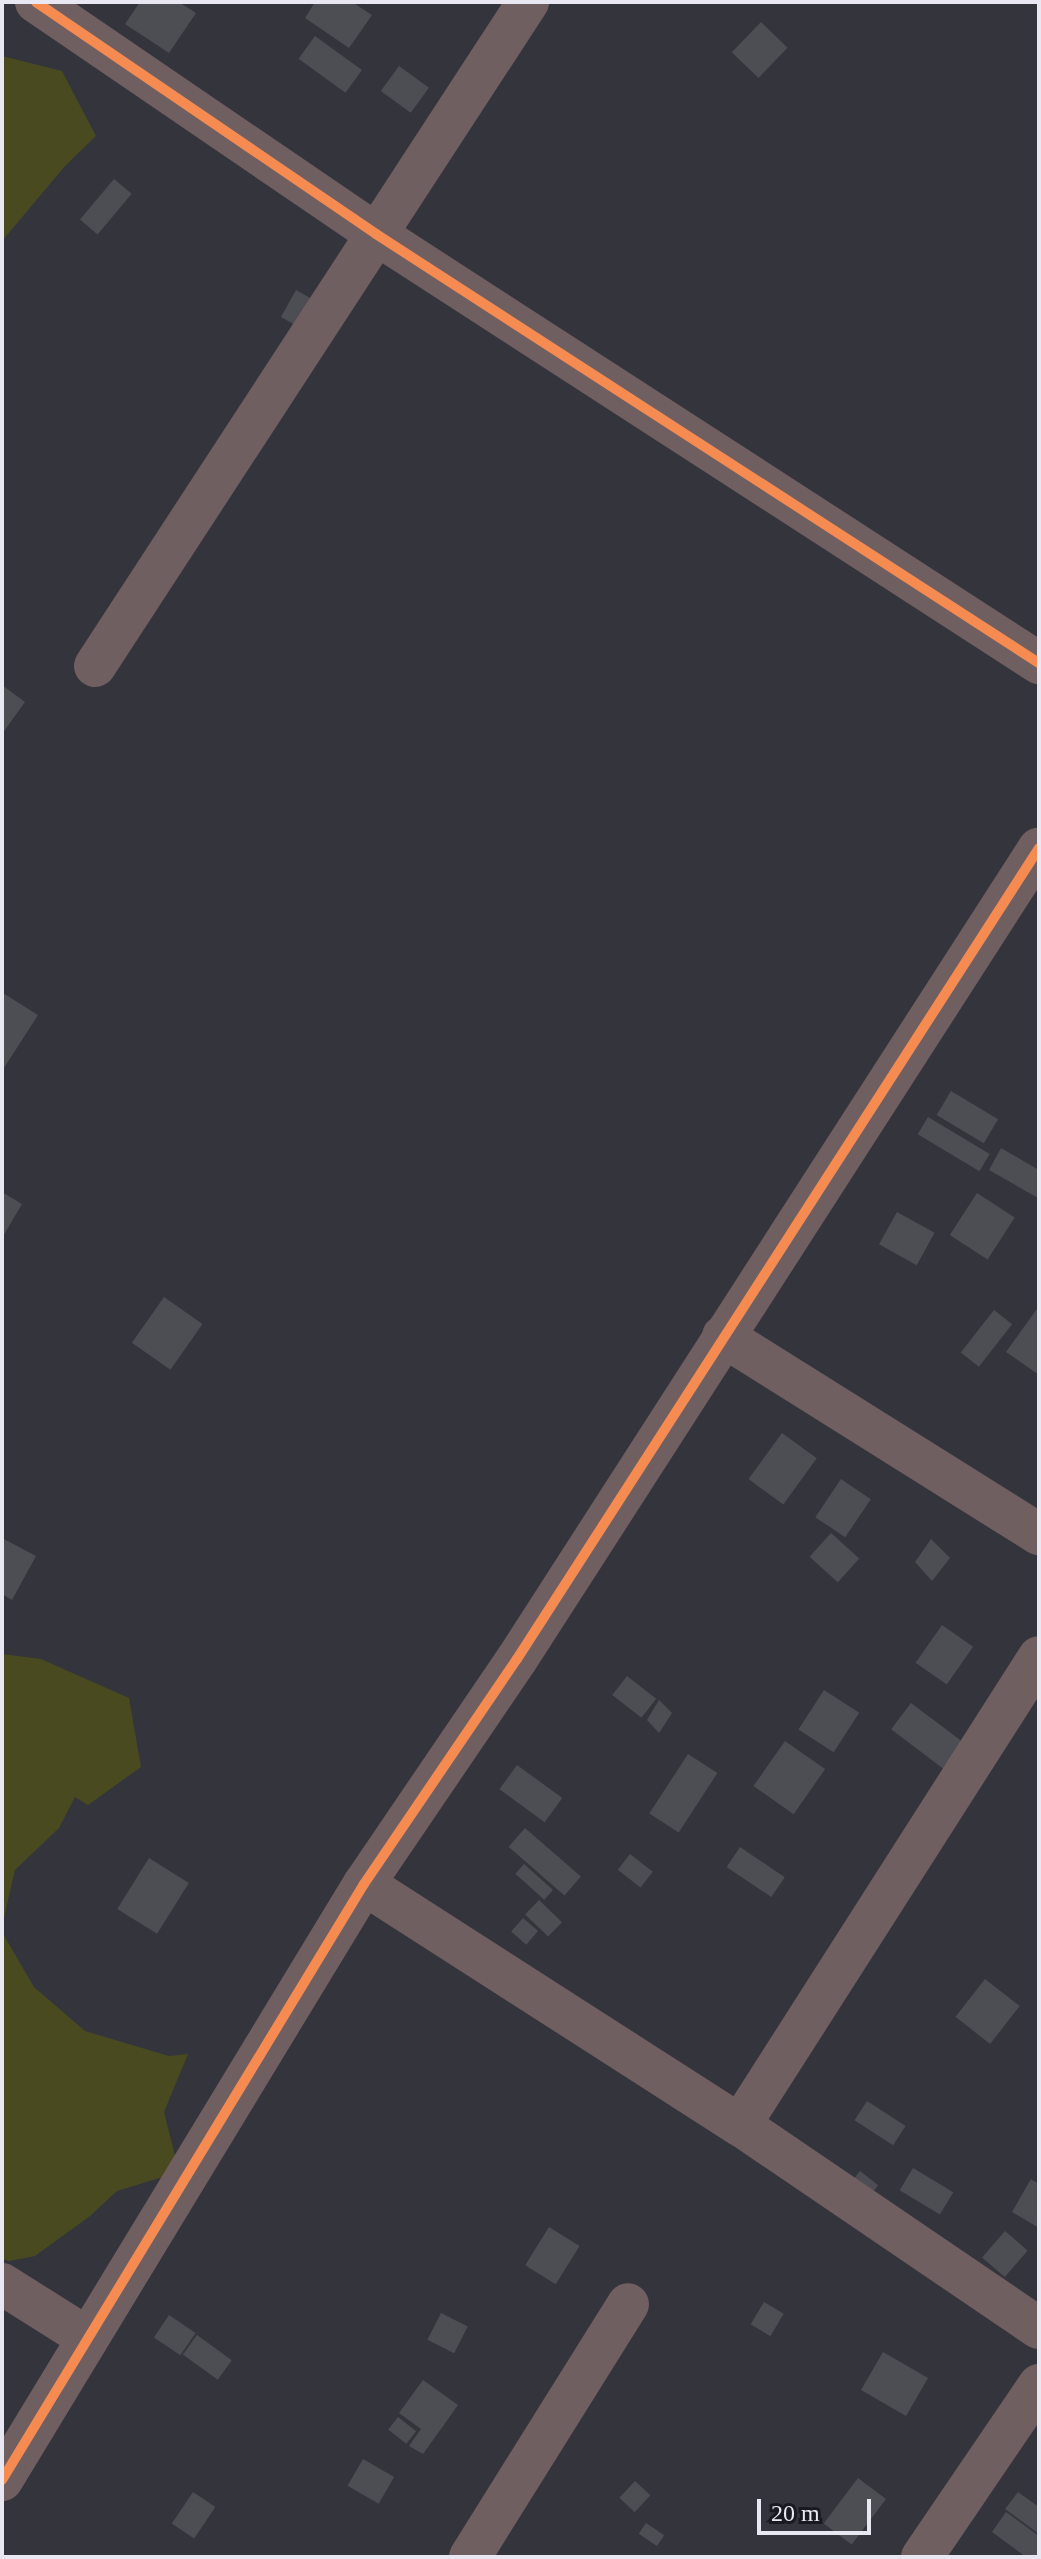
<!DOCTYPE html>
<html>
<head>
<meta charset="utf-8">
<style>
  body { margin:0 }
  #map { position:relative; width:1041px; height:2559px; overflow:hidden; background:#34343c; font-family:Georgia,serif }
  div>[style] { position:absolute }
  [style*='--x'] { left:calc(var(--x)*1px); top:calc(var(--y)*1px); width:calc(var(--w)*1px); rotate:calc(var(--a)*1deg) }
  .green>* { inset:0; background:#494a1f }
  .building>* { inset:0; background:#4d4d54; transform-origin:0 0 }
  .street>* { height:42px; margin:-21px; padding:0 21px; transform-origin:21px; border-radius:21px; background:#705f61 }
  .cycleway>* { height:10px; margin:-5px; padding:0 5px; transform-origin:5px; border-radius:5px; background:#f68b52 }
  span { translate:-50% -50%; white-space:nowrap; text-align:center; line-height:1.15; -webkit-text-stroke:6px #191920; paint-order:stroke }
  .frame { position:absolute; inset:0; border:4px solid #e9e8f2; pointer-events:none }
  .scale { position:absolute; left:757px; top:2499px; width:114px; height:36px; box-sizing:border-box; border:4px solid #e9e8f2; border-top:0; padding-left:10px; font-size:24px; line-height:28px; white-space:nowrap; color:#e9e8f2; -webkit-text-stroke:6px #191920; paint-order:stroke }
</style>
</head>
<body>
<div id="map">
  <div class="green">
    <div style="clip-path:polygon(2px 56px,62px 71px,96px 136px,65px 166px,2px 241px)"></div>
    <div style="clip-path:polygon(2px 1654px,41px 1659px,129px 1698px,141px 1767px,88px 1805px,75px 1797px,59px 1828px,15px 1870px,2px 1926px)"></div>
    <div style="clip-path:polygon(2px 1932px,34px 1987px,85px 2031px,169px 2056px,188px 2054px,164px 2112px,179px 2172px,117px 2191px,90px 2216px,35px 2256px,9px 2261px,2px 2259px)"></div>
  </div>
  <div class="building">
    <div style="clip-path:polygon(140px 2px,179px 2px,196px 13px,169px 53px,125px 24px)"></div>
    <div style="clip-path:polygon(315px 2px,352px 2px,372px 15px,349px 48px,305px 18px)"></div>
    <div style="left:761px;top:22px;width:37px;height:42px;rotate:44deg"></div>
    <div style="left:315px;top:36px;width:58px;height:28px;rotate:36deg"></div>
    <div style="left:399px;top:66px;width:37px;height:31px;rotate:36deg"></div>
    <div style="left:114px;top:179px;width:23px;height:53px;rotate:40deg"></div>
    <div style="left:296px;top:290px;width:21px;height:31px;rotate:29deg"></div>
    <div style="clip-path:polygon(2px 685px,25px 702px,2px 734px)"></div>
    <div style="clip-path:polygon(3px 993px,38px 1015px,2px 1071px,2px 995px)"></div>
    <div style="left:951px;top:1091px;width:55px;height:28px;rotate:31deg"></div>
    <div style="left:928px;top:1117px;width:72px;height:20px;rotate:31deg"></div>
    <div style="clip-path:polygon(1001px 1148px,1039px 1170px,1038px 1198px,989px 1170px)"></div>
    <div style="clip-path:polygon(2px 1192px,22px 1204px,2px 1238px)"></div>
    <div style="left:977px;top:1193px;width:45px;height:50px;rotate:33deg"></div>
    <div style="left:897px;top:1212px;width:43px;height:37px;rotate:29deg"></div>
    <div style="left:164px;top:1297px;width:47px;height:56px;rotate:35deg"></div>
    <div style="clip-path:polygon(1039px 1306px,1039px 1375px,1006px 1352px)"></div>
    <div style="left:994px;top:1310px;width:23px;height:54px;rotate:38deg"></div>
    <div style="left:782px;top:1433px;width:43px;height:57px;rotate:36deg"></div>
    <div style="left:841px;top:1479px;width:36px;height:46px;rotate:34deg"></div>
    <div style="left:831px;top:1533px;width:38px;height:32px;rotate:42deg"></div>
    <div style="clip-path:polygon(2px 1538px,36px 1556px,12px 1600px,2px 1594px)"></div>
    <div style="clip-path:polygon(931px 1539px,950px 1558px,932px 1581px,915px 1562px)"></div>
    <div style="left:942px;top:1625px;width:38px;height:46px;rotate:35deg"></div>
    <div style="left:627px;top:1676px;width:37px;height:24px;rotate:38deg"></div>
    <div style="left:824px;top:1690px;width:42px;height:47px;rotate:33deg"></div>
    <div style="clip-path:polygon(659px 1700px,672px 1713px,659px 1733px,647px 1720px)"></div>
    <div style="left:911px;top:1703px;width:67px;height:33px;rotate:37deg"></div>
    <div style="left:785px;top:1741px;width:49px;height:55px;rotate:35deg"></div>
    <div style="left:688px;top:1754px;width:35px;height:71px;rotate:33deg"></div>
    <div style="left:517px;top:1765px;width:56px;height:30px;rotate:36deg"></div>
    <div style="left:525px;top:1828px;width:74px;height:25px;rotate:41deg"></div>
    <div style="left:740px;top:1847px;width:54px;height:24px;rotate:34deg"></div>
    <div style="left:630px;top:1854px;width:29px;height:20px;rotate:38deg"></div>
    <div style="left:149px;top:1858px;width:47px;height:60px;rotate:32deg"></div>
    <div style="left:524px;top:1864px;width:39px;height:13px;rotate:42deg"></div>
    <div style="left:539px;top:1900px;width:32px;height:20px;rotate:44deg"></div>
    <div style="left:523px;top:1918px;width:20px;height:18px;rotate:41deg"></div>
    <div style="left:985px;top:1979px;width:44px;height:48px;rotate:38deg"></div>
    <div style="left:867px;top:2101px;width:46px;height:23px;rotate:33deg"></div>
    <div style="left:913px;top:2168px;width:47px;height:26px;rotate:31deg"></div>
    <div style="left:860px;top:2171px;width:23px;height:22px;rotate:38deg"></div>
    <div style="clip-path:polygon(1031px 2179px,1039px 2184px,1039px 2228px,1012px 2212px)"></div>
    <div style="left:549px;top:2227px;width:36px;height:45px;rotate:32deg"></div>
    <div style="left:1005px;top:2231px;width:30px;height:35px;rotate:41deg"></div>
    <div style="left:764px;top:2302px;width:23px;height:26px;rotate:31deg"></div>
    <div style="left:441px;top:2313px;width:30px;height:30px;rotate:27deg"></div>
    <div style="left:169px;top:2315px;width:32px;height:27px;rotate:34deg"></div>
    <div style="left:197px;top:2335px;width:43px;height:24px;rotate:36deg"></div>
    <div style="left:883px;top:2352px;width:52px;height:44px;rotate:30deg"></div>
    <div style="clip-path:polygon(423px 2380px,458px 2405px,423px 2454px,409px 2446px,421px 2429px,399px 2413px)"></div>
    <div style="left:398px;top:2417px;width:23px;height:16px;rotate:38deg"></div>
    <div style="left:363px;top:2459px;width:36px;height:31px;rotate:30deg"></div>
    <div style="left:858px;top:2478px;width:35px;height:57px;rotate:37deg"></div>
    <div style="left:635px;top:2481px;width:21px;height:23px;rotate:43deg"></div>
    <div style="left:193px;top:2492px;width:27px;height:38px;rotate:34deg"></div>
    <div style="clip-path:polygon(1018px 2492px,1039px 2507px,1039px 2534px,1005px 2509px)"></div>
    <div style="clip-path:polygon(1006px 2512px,1039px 2536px,1038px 2557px,1026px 2557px,992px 2532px)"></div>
    <div style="left:646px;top:2523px;width:22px;height:13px;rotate:34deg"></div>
  </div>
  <div class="street">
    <div style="--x:36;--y:2;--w:412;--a:34.3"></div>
    <div style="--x:376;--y:234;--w:790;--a:32.91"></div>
    <div style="--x:95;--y:666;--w:793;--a:-56.89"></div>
    <div style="--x:723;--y:1336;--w:373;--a:32.1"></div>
    <div style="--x:364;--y:1884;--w:447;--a:32.7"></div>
    <div style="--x:740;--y:2125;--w:361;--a:34.2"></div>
    <div style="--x:740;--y:2125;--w:555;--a:-57.43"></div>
    <div style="--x:2;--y:2284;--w:99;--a:32.2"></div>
    <div style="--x:2;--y:2480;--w:697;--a:-58.73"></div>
    <div style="--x:364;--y:1884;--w:272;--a:-55.8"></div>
    <div style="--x:517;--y:1659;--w:964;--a:-57.23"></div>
    <div style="--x:470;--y:2557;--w:298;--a:-58"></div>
    <div style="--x:922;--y:2557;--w:208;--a:-55.8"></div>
  </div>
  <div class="cycleway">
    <div style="--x:36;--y:2;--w:412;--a:34.3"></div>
    <div style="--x:376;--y:234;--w:790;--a:32.91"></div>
    <div style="--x:2;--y:2480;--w:697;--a:-58.73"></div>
    <div style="--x:364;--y:1884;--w:272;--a:-55.8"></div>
    <div style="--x:517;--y:1659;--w:964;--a:-57.23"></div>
  </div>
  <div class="frame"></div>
  <div class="scale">20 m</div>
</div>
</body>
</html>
